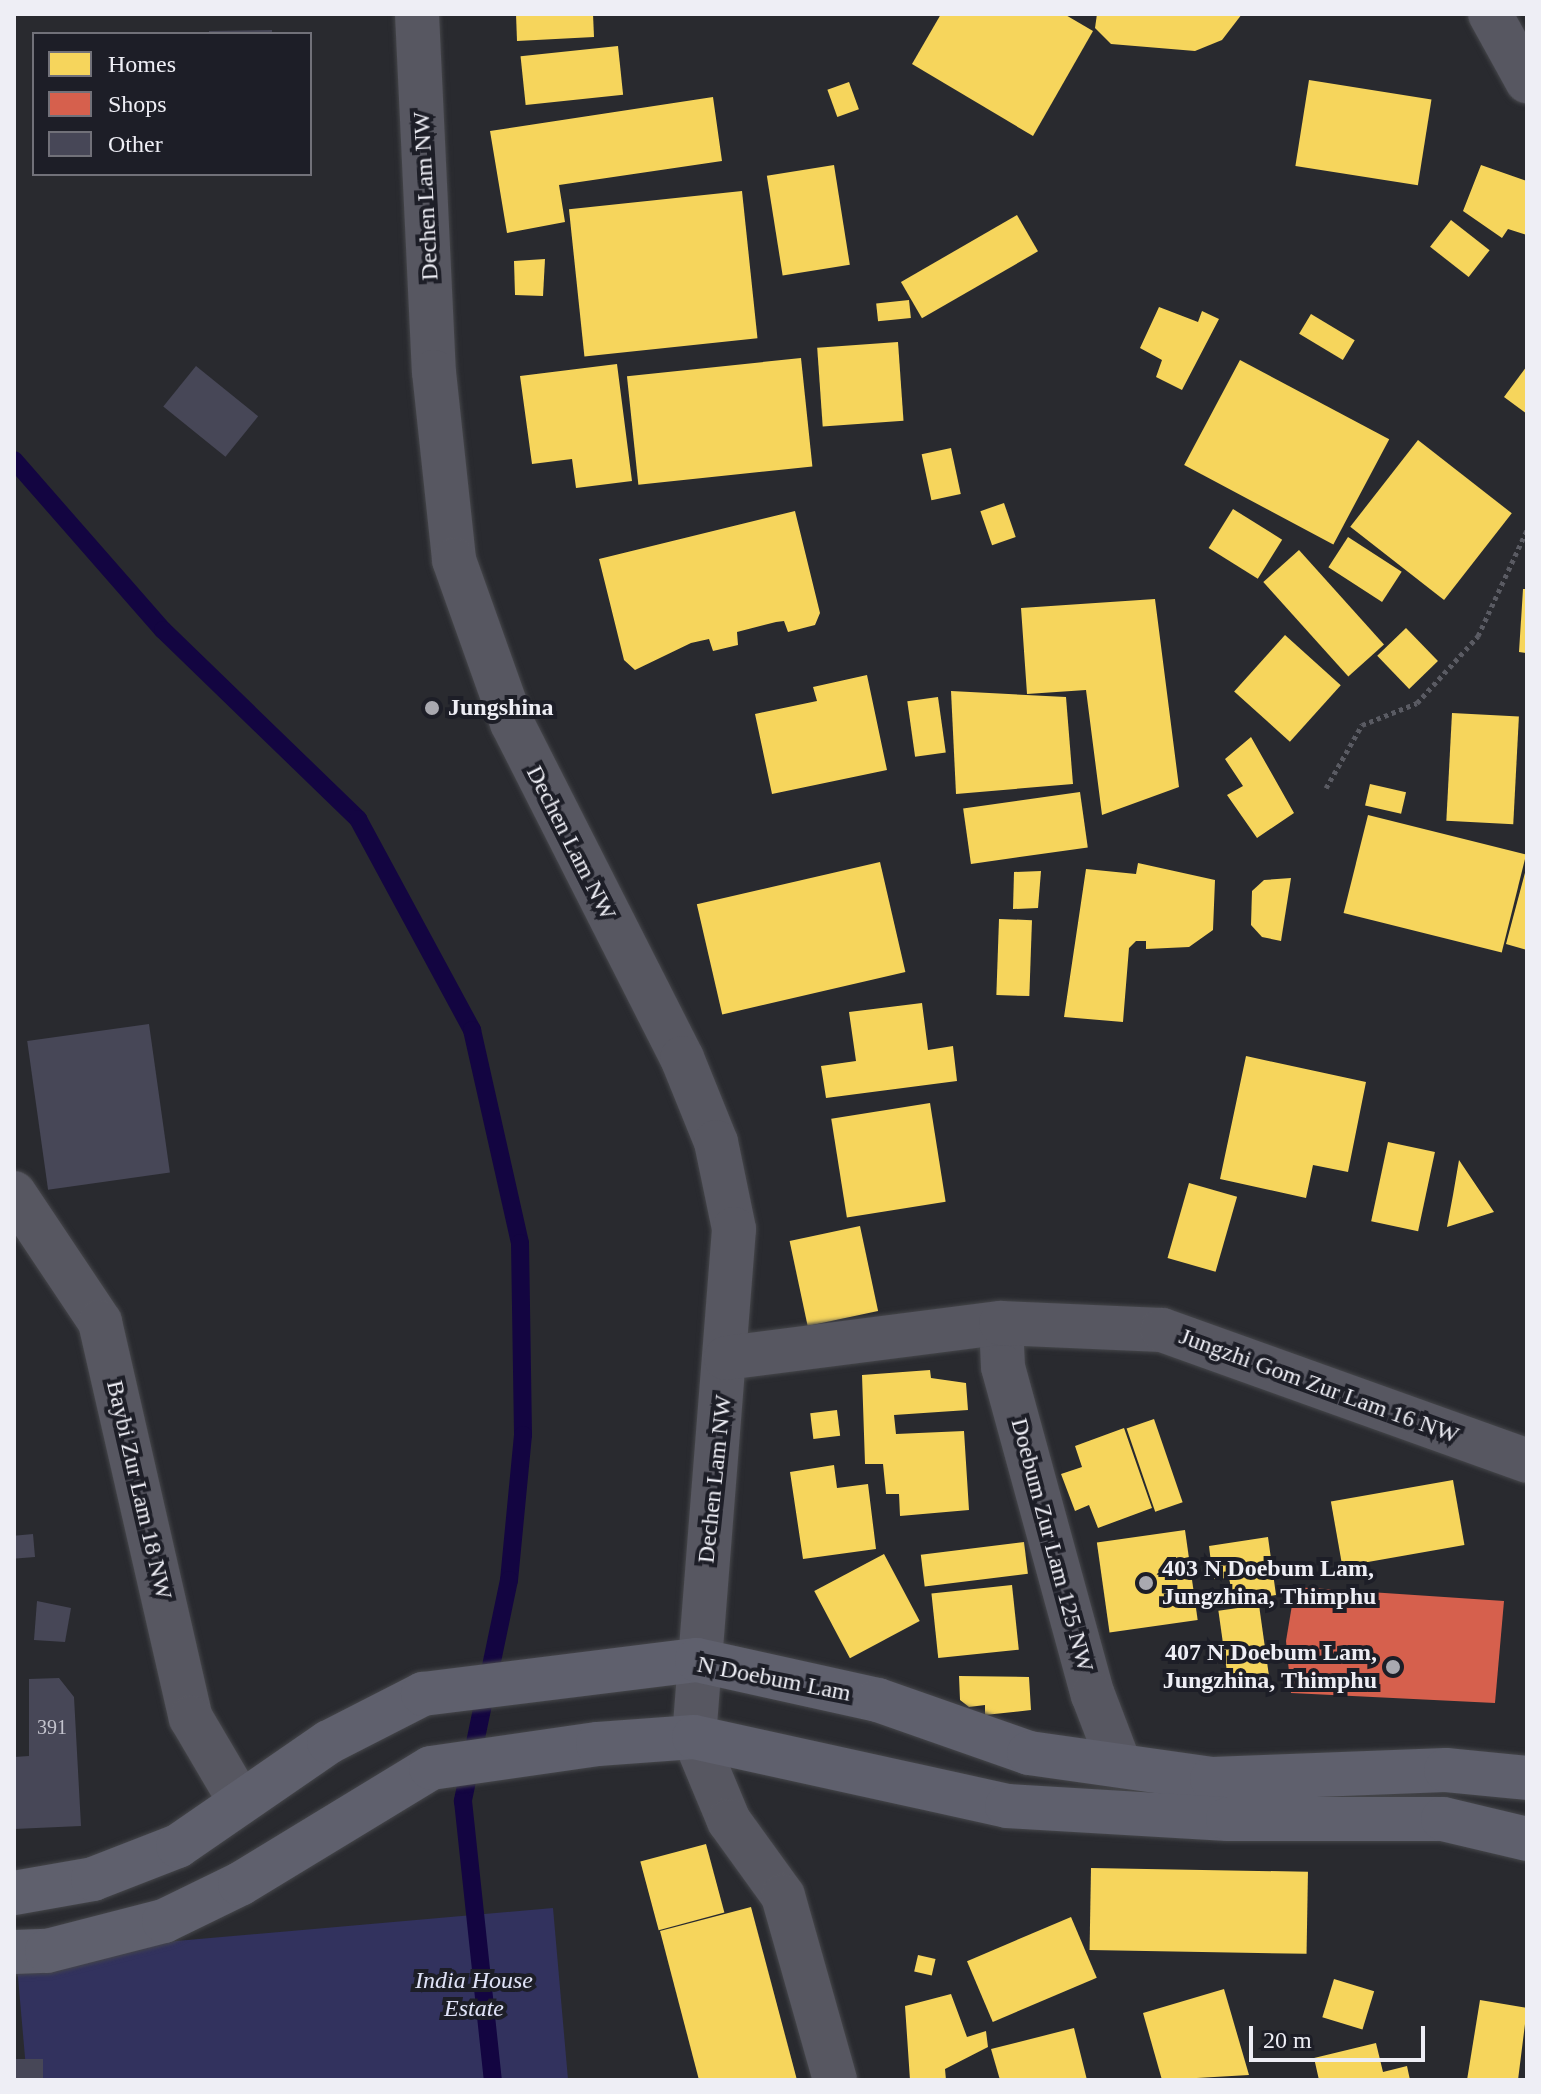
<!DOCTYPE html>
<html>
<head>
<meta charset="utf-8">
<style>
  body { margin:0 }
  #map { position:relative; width:1541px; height:2094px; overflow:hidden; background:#292a2f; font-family:"Times New Roman",serif }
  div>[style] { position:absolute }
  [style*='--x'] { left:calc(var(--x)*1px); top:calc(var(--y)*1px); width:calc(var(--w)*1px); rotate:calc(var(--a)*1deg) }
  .green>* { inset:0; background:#32325e; transform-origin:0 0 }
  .homes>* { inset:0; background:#f6d55c; transform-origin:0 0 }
  .shops>* { inset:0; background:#d6604d }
  .stream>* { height:18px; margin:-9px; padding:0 9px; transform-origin:9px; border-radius:9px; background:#130541 }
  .building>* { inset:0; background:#474757; transform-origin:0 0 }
  .path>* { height:5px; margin-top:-2.5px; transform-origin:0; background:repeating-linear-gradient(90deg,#5a5b63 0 4px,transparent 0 8px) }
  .roads { filter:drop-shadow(0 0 2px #45464a) drop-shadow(0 0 2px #45464a) }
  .minor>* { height:44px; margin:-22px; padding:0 22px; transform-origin:22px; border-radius:22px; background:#575761 }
  .major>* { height:44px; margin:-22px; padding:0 22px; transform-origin:22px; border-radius:22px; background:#5f606d }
  .dots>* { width:22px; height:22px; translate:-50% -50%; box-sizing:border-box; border:4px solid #1d1e27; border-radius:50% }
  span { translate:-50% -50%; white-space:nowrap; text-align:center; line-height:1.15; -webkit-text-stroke:8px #1d1e27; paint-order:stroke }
  .number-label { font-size:20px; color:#c4c4ce }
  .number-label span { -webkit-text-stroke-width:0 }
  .street-label { font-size:24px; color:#eeeef5 }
  .poi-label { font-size:24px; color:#eeeef5; font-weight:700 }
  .left { translate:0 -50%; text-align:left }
  .right { translate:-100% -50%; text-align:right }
  .park-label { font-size:24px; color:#e0e3f8; font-style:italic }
  .frame { position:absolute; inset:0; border:16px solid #eeeef5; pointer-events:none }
  .legend { position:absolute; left:32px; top:32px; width:280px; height:144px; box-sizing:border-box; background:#1d1e27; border:2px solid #717179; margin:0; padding:10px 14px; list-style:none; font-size:24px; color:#eeeef5 }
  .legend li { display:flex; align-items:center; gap:16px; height:40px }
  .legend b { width:40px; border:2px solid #717179 }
  .scale { position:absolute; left:1249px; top:2026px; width:176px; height:36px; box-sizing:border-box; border:4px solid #eeeef5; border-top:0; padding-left:10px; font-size:24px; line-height:28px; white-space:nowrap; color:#eeeef5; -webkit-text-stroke:6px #1d1e27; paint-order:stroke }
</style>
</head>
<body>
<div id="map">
  <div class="green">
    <div style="left:553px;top:1908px;width:173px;height:539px;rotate:85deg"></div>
  </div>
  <div class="homes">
    <div style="clip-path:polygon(516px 14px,593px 14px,594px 37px,517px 41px)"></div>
    <div style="clip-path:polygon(941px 14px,1064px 14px,1093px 31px,1033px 136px,912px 64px)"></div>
    <div style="clip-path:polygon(1097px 14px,1242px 14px,1222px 40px,1195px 51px,1111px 44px,1095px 28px)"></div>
    <div style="left:618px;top:46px;width:49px;height:98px;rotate:84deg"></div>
    <div style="left:1309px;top:80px;width:124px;height:87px;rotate:9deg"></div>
    <div style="left:849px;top:82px;width:29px;height:23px;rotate:70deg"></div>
    <div style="clip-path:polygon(713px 97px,722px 161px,559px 185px,565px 222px,507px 233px,490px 131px)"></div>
    <div style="left:834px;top:165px;width:101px;height:68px;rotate:81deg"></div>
    <div style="clip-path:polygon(1481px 165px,1527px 181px,1527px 235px,1508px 229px,1502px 238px,1463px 211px)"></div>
    <div style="left:742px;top:191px;width:148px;height:174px;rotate:84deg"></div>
    <div style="left:1017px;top:215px;width:42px;height:134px;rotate:60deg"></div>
    <div style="left:1451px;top:220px;width:49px;height:34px;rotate:38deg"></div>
    <div style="clip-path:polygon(545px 259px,543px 296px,515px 295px,514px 261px)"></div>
    <div style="left:909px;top:300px;width:18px;height:33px;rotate:84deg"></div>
    <div style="clip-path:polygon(1159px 307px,1198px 322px,1202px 311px,1219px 319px,1182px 390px,1156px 377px,1162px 360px,1140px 348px)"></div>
    <div style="left:1311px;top:314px;width:51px;height:23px;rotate:31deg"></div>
    <div style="left:898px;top:342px;width:79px;height:81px;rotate:86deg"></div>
    <div style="left:801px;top:358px;width:109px;height:175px;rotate:84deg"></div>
    <div style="left:1240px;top:360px;width:169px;height:119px;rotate:28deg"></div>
    <div style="clip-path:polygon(617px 364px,632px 481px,576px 488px,572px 459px,532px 464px,520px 376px)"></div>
    <div style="clip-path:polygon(1527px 366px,1527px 414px,1504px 397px)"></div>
    <div style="left:1418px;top:440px;width:119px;height:110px;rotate:38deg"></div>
    <div style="left:951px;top:448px;width:47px;height:30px;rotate:78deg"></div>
    <div style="left:1004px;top:503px;width:36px;height:25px;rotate:71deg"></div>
    <div style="left:1233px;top:509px;width:58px;height:46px;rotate:32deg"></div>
    <div style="clip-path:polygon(795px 511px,820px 613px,815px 625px,788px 632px,784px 621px,776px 622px,737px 632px,738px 645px,713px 651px,709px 639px,691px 643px,635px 670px,624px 660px,599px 559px)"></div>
    <div style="left:1348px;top:537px;width:64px;height:36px;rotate:33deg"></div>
    <div style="left:1299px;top:550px;width:127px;height:48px;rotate:48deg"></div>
    <div style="clip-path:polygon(1523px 589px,1527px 589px,1527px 653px,1519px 652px)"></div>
    <div style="clip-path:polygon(1155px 599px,1179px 787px,1102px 815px,1086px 690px,1027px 694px,1021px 608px)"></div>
    <div style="left:1406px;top:628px;width:46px;height:40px;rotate:46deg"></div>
    <div style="left:1285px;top:635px;width:75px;height:76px;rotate:42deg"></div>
    <div style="clip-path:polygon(867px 675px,887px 770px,772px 794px,755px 714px,817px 701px,813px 687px)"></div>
    <div style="clip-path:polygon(951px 691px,1066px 697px,1073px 784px,956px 794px)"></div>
    <div style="left:938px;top:697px;width:56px;height:31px;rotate:82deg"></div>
    <div style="left:1452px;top:713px;width:67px;height:108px;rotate:3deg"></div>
    <div style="clip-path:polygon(1251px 737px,1294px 813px,1257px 838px,1227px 795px,1243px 786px,1225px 759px)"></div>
    <div style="left:1370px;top:784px;width:37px;height:22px;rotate:13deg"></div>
    <div style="left:1080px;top:792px;width:56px;height:118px;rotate:82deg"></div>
    <div style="left:1368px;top:815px;width:163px;height:101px;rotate:14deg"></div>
    <div style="left:880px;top:862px;width:113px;height:188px;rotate:77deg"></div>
    <div style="clip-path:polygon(1138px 863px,1215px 880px,1213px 930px,1189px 947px,1146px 949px,1146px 941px,1136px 941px,1129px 948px,1123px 1022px,1064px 1017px,1086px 869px,1136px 874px)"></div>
    <div style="clip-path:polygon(1526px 869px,1527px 869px,1527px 950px,1506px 944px)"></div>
    <div style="clip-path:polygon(1041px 871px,1038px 908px,1013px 909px,1014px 872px)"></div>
    <div style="clip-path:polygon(1291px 878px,1281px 941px,1262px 937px,1251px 925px,1252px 891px,1264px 880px)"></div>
    <div style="left:999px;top:919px;width:33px;height:76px;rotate:2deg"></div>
    <div style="clip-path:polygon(922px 1003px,928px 1050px,953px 1046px,957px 1081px,826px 1098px,821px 1066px,856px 1061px,849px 1012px)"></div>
    <div style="clip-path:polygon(1246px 1056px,1366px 1082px,1348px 1172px,1313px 1165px,1306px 1198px,1220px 1179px)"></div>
    <div style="left:930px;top:1103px;width:100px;height:100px;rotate:81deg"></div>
    <div style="left:1388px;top:1142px;width:48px;height:81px;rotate:12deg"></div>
    <div style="clip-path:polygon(1459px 1160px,1494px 1212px,1447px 1227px,1453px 1195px)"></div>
    <div style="left:1189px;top:1183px;width:50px;height:78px;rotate:16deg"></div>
    <div style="left:860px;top:1226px;width:87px;height:72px;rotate:78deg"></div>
    <div style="clip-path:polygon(930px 1370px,931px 1378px,966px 1383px,968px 1410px,894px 1415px,896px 1434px,964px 1431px,969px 1510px,900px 1516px,899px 1494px,886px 1494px,883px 1464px,865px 1464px,862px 1375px)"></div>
    <div style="left:837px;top:1410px;width:26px;height:27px;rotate:83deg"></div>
    <div style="left:1154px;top:1419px;width:88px;height:29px;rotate:71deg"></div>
    <div style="clip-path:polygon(1124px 1428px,1152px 1508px,1098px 1528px,1089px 1505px,1075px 1511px,1061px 1474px,1082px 1467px,1075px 1446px)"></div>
    <div style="clip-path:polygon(834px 1465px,837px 1488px,868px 1484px,876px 1549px,803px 1559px,790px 1472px)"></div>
    <div style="left:1453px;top:1480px;width:66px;height:124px;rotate:80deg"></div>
    <div style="left:1185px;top:1530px;width:91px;height:89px;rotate:82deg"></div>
    <div style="clip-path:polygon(1268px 1537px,1276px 1595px,1234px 1602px,1229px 1578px,1213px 1579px,1209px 1546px)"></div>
    <div style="left:1024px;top:1542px;width:32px;height:104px;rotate:83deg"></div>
    <div style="left:884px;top:1554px;width:76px;height:79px;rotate:62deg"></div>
    <div style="left:1012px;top:1585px;width:65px;height:81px;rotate:84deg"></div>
    <div style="left:1259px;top:1605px;width:72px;height:41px;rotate:82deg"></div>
    <div style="clip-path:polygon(959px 1676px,1029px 1677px,1031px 1710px,985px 1715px,985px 1705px,969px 1707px,960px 1700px)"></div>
    <div style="left:706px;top:1844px;width:71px;height:68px;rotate:75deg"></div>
    <div style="left:1091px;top:1868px;width:217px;height:82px;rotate:1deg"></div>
    <div style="clip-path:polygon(751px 1907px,797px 2080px,699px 2080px,660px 1931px)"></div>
    <div style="left:1071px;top:1917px;width:66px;height:113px;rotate:67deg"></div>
    <div style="left:918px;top:1955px;width:18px;height:17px;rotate:13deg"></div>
    <div style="left:1334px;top:1979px;width:42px;height:40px;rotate:17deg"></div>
    <div style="clip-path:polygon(1224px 1989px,1249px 2075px,1162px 2080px,1143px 2013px)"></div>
    <div style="clip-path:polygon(951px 1994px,967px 2037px,986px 2031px,988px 2047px,945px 2069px,946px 2080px,910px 2080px,905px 2006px)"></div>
    <div style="clip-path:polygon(1480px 2000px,1527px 2008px,1518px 2080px,1467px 2080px)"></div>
    <div style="clip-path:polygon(1074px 2028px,1087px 2080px,1000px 2080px,991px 2049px)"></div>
    <div style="clip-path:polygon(1376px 2043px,1383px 2072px,1407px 2066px,1410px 2080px,1319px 2080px,1314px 2058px)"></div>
  </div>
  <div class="shops">
    <div style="clip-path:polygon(1295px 1587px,1504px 1601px,1495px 1703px,1291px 1693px,1286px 1641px)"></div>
  </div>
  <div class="stream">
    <div style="--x:14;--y:460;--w:226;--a:48.8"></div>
    <div style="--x:163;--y:630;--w:272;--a:44.1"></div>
    <div style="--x:358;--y:819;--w:240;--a:61.6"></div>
    <div style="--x:472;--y:1030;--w:218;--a:77.3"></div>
    <div style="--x:520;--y:1243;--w:192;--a:89.1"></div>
    <div style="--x:523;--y:1435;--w:146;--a:95.5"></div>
    <div style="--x:509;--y:1580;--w:226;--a:101.8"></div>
    <div style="--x:463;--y:1801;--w:281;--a:83.9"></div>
  </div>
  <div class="building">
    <div style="clip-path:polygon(272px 30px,272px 34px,209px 34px,209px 31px)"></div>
    <div style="left:196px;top:366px;width:80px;height:52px;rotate:39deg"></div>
    <div style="left:149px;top:1024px;width:150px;height:123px;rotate:82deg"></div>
    <div style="left:33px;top:1534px;width:23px;height:19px;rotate:85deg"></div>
    <div style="clip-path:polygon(37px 1601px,71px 1608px,65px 1642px,34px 1640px)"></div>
    <div style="clip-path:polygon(59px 1678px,74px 1697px,81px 1826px,14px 1829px,14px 1757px,29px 1756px,29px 1679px)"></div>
    <div style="left:14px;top:2059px;width:29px;height:21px"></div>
  </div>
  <div class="path">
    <div style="--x:1326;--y:788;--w:73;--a:-60.3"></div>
    <div style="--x:1362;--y:725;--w:59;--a:-21.8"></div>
    <div style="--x:1417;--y:703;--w:91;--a:-47.7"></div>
    <div style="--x:1478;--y:636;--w:117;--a:-65.2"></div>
  </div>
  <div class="roads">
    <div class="minor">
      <div style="--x:417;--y:14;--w:358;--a:87.3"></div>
      <div style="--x:434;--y:372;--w:189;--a:83.9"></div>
      <div style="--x:454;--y:560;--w:173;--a:70.4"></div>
      <div style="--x:512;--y:723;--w:376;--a:63.1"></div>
      <div style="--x:682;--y:1058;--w:91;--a:68"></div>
      <div style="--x:716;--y:1142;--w:89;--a:78.3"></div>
      <div style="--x:734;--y:1229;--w:510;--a:94.5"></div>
      <div style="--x:694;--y:1737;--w:91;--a:67.4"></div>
      <div style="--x:729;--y:1821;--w:92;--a:54.2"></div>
      <div style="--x:783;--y:1896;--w:191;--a:74.2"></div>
      <div style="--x:1490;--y:14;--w:77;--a:61.1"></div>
      <div style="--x:14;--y:1193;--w:155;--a:56.3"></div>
      <div style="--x:100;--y:1322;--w:406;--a:77.1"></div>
      <div style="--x:191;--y:1718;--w:93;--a:59.6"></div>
      <div style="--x:1001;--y:1323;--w:44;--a:87.4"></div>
      <div style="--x:1003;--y:1367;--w:340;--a:74.7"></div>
      <div style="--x:1093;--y:1695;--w:73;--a:69.1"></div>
      <div style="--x:726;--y:1358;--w:277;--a:-7.3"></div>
      <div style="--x:1001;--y:1323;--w:161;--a:2.5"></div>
      <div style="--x:1162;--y:1330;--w:388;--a:19.7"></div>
    </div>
    <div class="major">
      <div style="--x:14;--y:1893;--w:80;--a:-10"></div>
      <div style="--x:93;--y:1879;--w:91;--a:-21.2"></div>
      <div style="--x:178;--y:1846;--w:183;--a:-34.6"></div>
      <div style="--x:329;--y:1742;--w:106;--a:-27.1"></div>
      <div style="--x:423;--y:1694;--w:276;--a:-7.1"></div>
      <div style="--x:697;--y:1660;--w:185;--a:12.5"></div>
      <div style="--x:878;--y:1700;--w:160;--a:19.3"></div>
      <div style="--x:1029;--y:1753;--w:185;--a:8.1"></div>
      <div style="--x:1212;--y:1779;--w:234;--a:-2.2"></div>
      <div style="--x:1446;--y:1770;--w:81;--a:5.6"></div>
      <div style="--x:14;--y:1952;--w:33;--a:-2"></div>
      <div style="--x:47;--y:1951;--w:121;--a:-14.4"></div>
      <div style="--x:164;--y:1921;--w:85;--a:-26"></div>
      <div style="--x:240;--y:1884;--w:223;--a:-31.3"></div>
      <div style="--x:431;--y:1768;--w:169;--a:-8.2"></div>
      <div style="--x:598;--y:1744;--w:96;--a:-4.2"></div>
      <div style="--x:694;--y:1737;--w:321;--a:12.4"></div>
      <div style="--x:1007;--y:1806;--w:221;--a:3.4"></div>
      <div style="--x:1228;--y:1819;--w:215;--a:0"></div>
      <div style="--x:1443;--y:1819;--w:86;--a:13.4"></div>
    </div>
  </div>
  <div class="dots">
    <div style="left:432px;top:708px;background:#a9a9b0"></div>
    <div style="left:1146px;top:1583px;background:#a9a9b0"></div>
    <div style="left:1393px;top:1667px;background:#a9a9b0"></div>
  </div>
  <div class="number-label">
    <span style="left:52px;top:1727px">391</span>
  </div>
  <div class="street-label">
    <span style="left:426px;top:196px;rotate:-93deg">Dechen Lam NW</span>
    <span style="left:571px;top:843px;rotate:63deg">Dechen Lam NW</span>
    <span style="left:1319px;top:1386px;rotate:20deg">Jungzhi Gom Zur Lam 16 NW</span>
    <span style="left:715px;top:1479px;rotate:-84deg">Dechen Lam NW</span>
    <span style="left:139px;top:1490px;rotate:77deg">Baybi Zur Lam 18 NW</span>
    <span style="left:1052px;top:1545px;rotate:75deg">Doebum Zur Lam 125 NW</span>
    <span style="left:774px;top:1679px;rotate:11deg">N Doebum Lam</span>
  </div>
  <div class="poi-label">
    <span class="left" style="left:448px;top:708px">Jungshina</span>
    <span class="left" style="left:1162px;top:1583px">403 N Doebum Lam,<br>Jungzhina, Thimphu</span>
    <span class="right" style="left:1377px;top:1667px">407 N Doebum Lam,<br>Jungzhina, Thimphu</span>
  </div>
  <div class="park-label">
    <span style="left:474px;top:1995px">India House<br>Estate</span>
  </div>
  <div class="frame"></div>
  <ul class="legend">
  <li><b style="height:22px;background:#f6d55c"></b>Homes</li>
  <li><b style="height:22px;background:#d6604d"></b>Shops</li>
  <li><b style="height:22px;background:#474757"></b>Other</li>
  </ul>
  <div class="scale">20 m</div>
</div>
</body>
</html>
